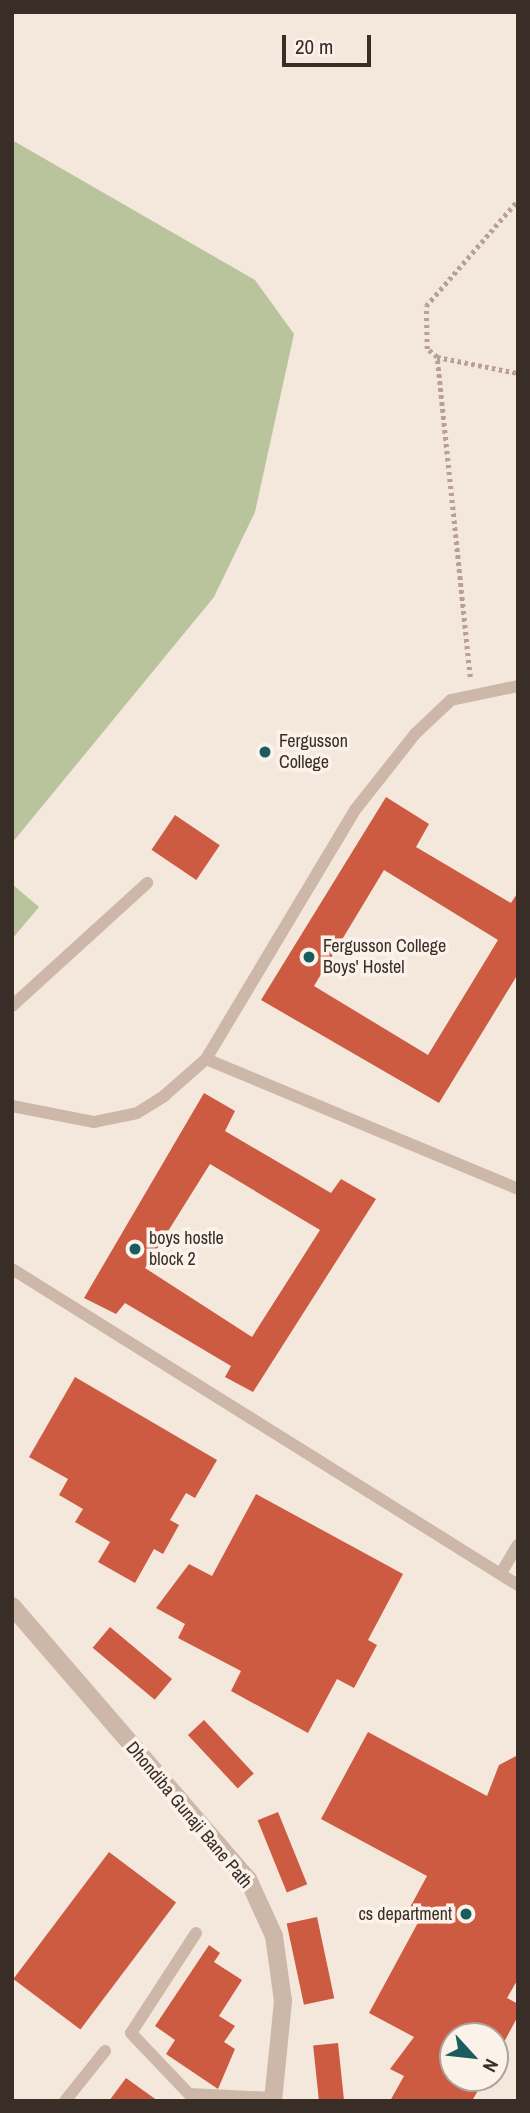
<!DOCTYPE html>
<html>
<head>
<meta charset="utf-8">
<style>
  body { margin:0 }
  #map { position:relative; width:530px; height:2113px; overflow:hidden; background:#f4e8dd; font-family:"Archivo Narrow",sans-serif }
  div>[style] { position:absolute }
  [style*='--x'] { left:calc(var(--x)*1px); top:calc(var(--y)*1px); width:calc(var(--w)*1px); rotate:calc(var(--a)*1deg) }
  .green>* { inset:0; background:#b9c49c }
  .building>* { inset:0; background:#cd5b42; transform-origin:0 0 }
  .path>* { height:4.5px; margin-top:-2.25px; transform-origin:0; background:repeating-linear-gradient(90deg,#b9a092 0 3.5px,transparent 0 7px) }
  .service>* { height:12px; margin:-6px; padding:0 6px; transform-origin:6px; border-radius:6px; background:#cdb7a8 }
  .minor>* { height:18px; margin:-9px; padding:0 9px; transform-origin:9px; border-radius:9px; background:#cdb7a8 }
  .dots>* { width:19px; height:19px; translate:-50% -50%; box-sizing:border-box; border:4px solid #fbf2ea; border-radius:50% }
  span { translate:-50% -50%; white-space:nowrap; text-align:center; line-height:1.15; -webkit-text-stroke:7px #fbf2ea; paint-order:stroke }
  .poi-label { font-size:18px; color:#392d28 }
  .left { translate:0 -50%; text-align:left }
  .right { translate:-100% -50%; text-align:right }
  .street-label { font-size:18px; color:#392d28 }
  .frame { position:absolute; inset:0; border:14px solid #392d28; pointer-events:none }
  .north { position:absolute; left:439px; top:2022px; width:70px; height:70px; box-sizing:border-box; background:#fbf2ea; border:2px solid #ada39c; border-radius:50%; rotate:117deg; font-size:19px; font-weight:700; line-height:28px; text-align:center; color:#392d28 }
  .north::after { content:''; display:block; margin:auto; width:24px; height:32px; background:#1b5d5e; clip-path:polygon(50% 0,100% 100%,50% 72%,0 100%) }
  .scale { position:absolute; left:282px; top:35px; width:89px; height:32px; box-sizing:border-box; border:4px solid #392d28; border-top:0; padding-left:9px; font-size:21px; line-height:24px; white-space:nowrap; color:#392d28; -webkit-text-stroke:5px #fbf2ea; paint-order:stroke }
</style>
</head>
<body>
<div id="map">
  <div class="green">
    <div style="clip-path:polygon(12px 140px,255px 280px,294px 334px,255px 512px,214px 597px,12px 843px)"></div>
    <div style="clip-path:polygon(12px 884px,39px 907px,12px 939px)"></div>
  </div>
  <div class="building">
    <div style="clip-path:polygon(evenodd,386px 797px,429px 824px,416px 847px,511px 903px,518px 892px,518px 974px,439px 1103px,261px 1000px,386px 797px,384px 870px,498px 940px,428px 1055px,314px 986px,384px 870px)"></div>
    <div style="left:175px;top:815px;width:54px;height:42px;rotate:34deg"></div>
    <div style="clip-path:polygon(evenodd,204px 1093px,235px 1111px,225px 1131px,331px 1193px,341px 1179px,376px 1199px,253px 1392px,225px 1377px,231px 1366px,125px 1303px,116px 1314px,84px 1298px,204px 1093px,210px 1164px,320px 1230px,252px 1337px,145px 1268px,210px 1164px)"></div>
    <div style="clip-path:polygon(75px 1377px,217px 1460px,195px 1498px,186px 1493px,170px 1520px,179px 1525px,163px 1554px,154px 1549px,135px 1583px,98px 1562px,110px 1542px,75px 1522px,83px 1509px,59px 1495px,68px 1479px,29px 1457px)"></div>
    <div style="clip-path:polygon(256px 1494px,403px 1574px,368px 1640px,377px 1645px,354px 1688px,337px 1679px,308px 1733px,231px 1691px,241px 1671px,178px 1638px,185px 1624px,156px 1608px,189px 1564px,212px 1576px)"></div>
    <div style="left:110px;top:1627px;width:81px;height:27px;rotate:40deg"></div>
    <div style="left:204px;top:1720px;width:73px;height:22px;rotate:47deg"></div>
    <div style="clip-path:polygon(368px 1732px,487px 1796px,499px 1765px,518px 1755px,518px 1979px,507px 1998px,518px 2004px,518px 2016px,495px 2059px,495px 2036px,453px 2036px,453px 2078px,485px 2078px,472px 2101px,390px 2101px,404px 2076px,390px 2069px,414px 2037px,369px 2013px,421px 1917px,408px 1911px,427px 1876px,321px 1819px)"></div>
    <div style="left:278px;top:1812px;width:78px;height:22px;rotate:68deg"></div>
    <div style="left:109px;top:1852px;width:84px;height:159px;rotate:37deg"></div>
    <div style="left:317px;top:1917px;width:83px;height:31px;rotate:78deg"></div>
    <div style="clip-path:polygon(209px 1945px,220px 1953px,214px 1962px,242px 1980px,219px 2016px,235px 2026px,224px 2042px,235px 2049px,218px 2089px,166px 2054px,175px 2040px,155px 2026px)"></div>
    <div style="left:338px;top:2043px;width:58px;height:25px;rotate:84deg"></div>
    <div style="clip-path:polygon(126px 2078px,158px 2101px,109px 2101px)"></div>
  </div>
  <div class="path">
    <div style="--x:437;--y:357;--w:13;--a:-141"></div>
    <div style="--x:427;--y:349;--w:43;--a:-91.3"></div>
    <div style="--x:426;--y:306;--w:140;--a:-49"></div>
    <div style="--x:470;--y:677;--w:322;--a:-95.9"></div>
    <div style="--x:437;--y:357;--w:83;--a:11.2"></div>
  </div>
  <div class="service">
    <div style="--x:12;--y:1006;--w:183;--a:-42.3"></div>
    <div style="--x:206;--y:1059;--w:338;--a:22.6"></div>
    <div style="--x:12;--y:1106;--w:84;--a:11"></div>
    <div style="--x:94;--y:1122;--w:44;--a:-11.8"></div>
    <div style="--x:137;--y:1113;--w:32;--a:-32"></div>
    <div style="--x:164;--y:1096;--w:56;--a:-41.4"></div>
    <div style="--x:206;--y:1059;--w:290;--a:-59.1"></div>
    <div style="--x:355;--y:810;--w:97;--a:-51.7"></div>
    <div style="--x:415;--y:734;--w:50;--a:-43.4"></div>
    <div style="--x:451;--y:700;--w:68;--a:-11.8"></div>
    <div style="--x:12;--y:1269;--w:597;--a:31.99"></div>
    <div style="--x:501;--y:1573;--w:33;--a:-59"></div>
    <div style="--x:196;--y:1933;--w:119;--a:123"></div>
    <div style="--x:131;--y:2033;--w:84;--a:46.4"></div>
    <div style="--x:189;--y:2094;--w:84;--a:2.7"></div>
    <div style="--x:65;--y:2101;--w:64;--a:-51.3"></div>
  </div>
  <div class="minor">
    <div style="--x:12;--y:1606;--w:361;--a:49.2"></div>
    <div style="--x:248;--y:1879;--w:63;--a:65.5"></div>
    <div style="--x:274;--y:1936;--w:66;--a:82.1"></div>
    <div style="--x:283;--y:2001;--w:100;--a:95.7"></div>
  </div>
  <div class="dots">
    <div style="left:265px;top:752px;background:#1b5d5e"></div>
    <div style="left:309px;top:957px;background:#1b5d5e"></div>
    <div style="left:135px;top:1249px;background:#1b5d5e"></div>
    <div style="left:466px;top:1914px;background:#1b5d5e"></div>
  </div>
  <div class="poi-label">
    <span class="left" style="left:279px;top:752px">Fergusson<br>College</span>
    <span class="left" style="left:323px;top:957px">Fergusson College<br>Boys' Hostel</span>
    <span class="left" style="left:149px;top:1249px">boys hostle<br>block 2</span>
    <span class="right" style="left:452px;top:1914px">cs department</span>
  </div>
  <div class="street-label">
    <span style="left:189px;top:1815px;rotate:50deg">Dhondiba Gunaji Bane Path</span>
  </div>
  <div class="frame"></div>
  <div class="north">N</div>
  <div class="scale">20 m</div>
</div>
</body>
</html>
